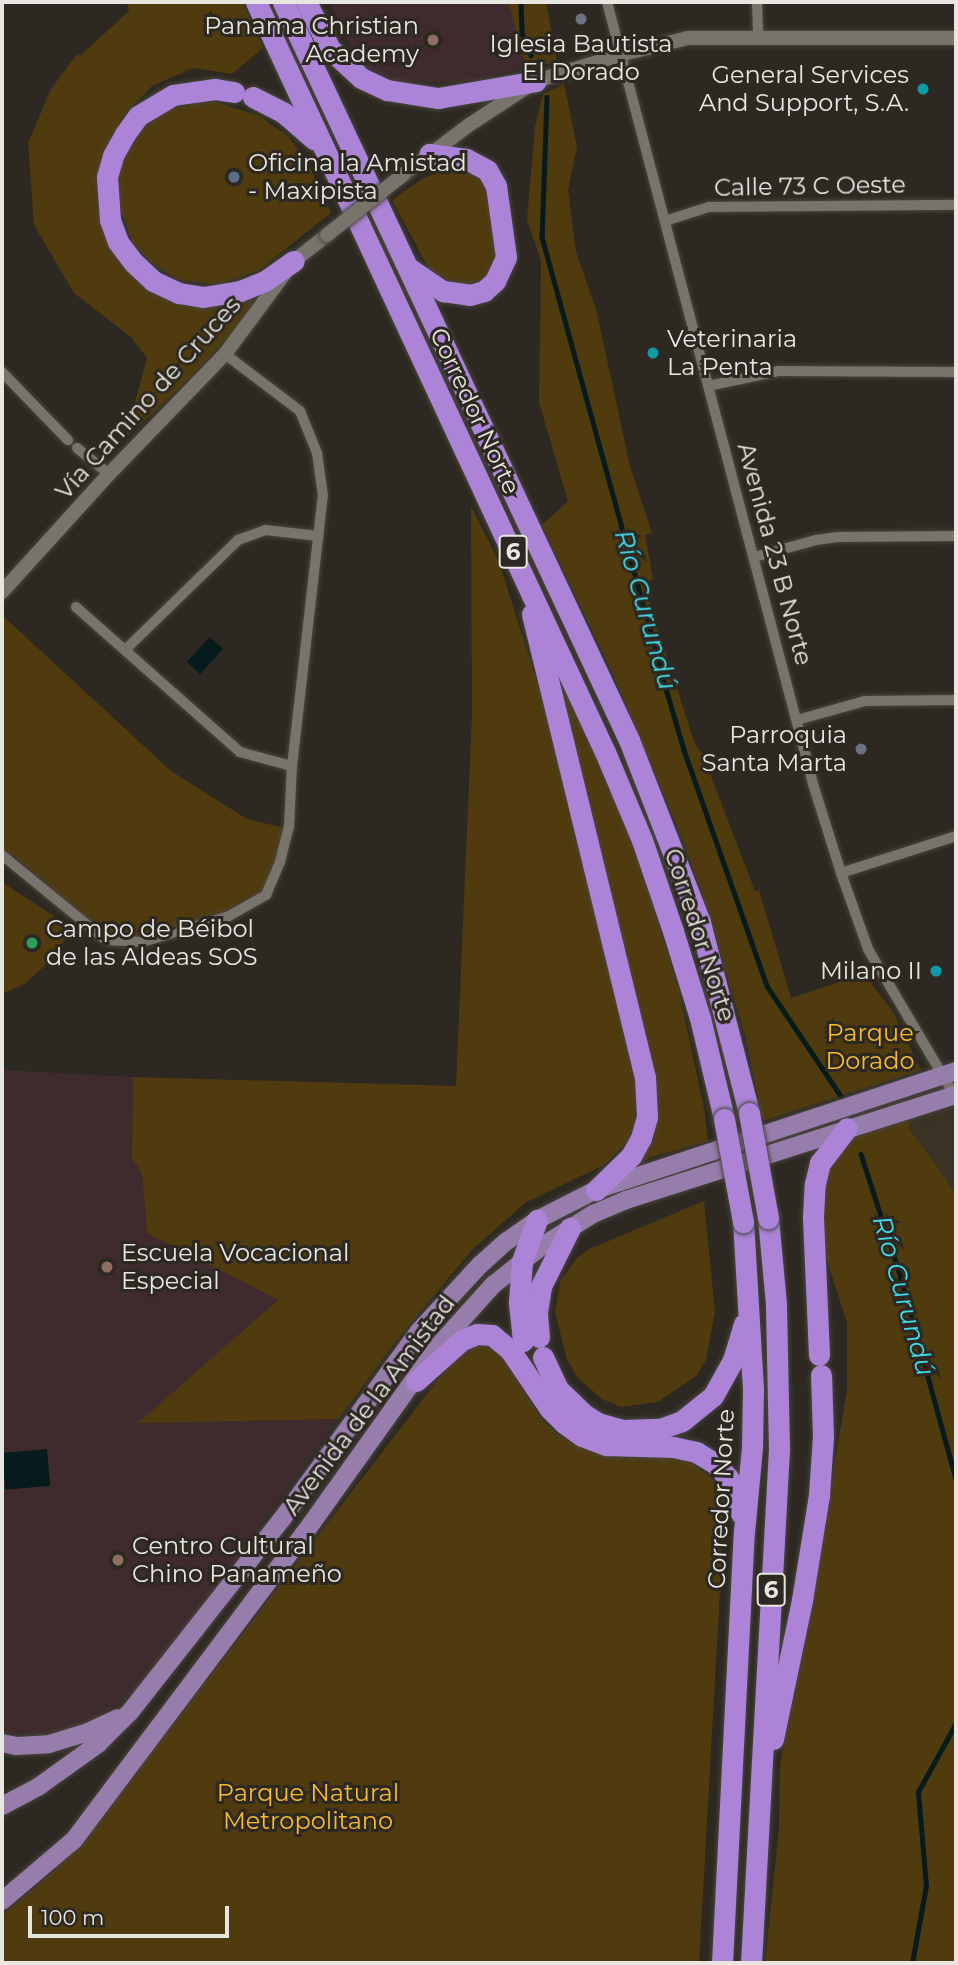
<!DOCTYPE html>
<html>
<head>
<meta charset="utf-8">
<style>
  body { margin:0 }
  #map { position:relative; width:958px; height:1965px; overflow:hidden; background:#2d2922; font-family:Montserrat,sans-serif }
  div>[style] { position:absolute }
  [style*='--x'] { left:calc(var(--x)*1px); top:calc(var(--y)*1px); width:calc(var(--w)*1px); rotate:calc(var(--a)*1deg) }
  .built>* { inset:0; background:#393225 }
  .education>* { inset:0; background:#3f2b2d }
  .green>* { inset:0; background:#4f3b0e }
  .water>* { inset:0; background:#071a1c; transform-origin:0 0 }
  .stream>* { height:4.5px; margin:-2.25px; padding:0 2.25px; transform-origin:2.25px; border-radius:2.25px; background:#071a1c }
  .roads { filter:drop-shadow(0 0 2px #48453e) drop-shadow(0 0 2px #48453e) }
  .minor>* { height:10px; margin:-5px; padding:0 5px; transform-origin:5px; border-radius:5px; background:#78736b }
  .tertiary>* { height:14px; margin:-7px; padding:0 7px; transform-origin:7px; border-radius:7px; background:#78736b }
  .primary>* { height:18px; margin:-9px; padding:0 9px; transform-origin:9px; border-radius:9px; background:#977dac }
  .motorway>* { height:21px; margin:-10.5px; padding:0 10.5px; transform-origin:10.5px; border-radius:10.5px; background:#ab84d8 }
  .bridges { filter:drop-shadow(0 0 2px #48453e) drop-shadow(0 0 2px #48453e) }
  .tertiary-bridge>* { height:14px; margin:-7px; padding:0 7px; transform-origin:7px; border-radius:7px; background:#78736b }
  .motorway-bridge>* { height:21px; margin:-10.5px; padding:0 10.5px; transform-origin:10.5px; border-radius:10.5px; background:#ab84d8 }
  .dots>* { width:19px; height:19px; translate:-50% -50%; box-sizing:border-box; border:4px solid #2d2922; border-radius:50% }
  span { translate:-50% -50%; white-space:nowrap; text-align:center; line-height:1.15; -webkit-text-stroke:6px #2d2922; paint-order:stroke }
  .shield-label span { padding:2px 5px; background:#2d2922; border:2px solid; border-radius:5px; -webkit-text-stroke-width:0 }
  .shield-label { font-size:23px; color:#e8e6e1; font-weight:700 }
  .poi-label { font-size:24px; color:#e8e6e1 }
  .right { translate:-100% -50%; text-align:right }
  .left { translate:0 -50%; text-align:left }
  .street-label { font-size:24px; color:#e8e6e1 }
  .park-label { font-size:24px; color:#f5bb2c }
  .water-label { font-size:26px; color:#3fddeb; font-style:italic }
  .frame { position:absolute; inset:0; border:4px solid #e8e6e1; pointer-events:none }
  .scale { position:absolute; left:28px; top:1906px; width:201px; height:32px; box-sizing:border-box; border:4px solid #e8e6e1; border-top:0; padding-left:9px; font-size:21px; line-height:24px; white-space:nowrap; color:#e8e6e1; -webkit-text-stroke:5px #2d2922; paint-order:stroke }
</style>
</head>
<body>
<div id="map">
  <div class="built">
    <div style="clip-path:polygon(956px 1105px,956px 1193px,911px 1131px,909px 1119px)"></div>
  </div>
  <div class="education">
    <div style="clip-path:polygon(330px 2px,508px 2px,526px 68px,460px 83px,394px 81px,359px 66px)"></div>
    <div style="clip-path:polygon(2px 1070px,133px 1077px,132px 1158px,142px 1174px,147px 1233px,278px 1300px,139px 1423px,339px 1419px,137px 1694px,73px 1729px,35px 1735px,2px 1733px)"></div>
  </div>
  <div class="green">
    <div style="clip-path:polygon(127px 2px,242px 2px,263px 48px,232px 74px,193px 68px,152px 86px,123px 116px,105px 148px,101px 188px,108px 225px,171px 294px,261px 288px,239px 325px,193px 375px,125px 439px,147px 358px,131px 337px,74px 293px,34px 225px,28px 143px,51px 89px,77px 54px,80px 56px,129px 11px)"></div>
    <div style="clip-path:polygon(508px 2px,546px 2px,557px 62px,526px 68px)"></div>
    <div style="clip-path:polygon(564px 84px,577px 147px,568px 190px,576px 252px,596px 309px,630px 466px,652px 533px,645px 535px,653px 579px,643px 584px,695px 744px,702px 753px,755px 891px,759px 890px,791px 998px,864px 974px,892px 1010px,921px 1070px,763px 1121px,745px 1036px,709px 913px,684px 843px,613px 674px,542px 525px,568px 501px,539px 402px,541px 260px,527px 220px,535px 127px,543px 94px)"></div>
    <div style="clip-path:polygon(210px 100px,259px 116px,288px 136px,308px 163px,331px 213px,259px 270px,218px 285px,180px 280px,152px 264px,133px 243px,119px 204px,119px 168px,135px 135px,167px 109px)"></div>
    <div style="clip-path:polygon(463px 168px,481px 178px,488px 190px,498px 250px,491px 271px,478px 283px,454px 286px,433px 274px,428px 267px,392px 200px,422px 179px,447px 169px)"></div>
    <div style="clip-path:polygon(471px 506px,499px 562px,551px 726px,636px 1072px,635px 1124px,627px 1142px,604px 1165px,525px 1203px,473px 1249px,396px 1341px,339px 1419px,138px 1423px,278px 1300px,147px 1233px,142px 1174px,132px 1158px,133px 1077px,456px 1086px,472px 714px)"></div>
    <div style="clip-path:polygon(2px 615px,171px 771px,247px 819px,285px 828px,276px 863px,263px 893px,229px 913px,141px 938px,108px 936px,14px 856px,2px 850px)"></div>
    <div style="clip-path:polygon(558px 675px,592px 747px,636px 852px,678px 987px,704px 1108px,708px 1141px,649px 1158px,626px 1173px,656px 1117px)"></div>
    <div style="clip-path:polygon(2px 882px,72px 928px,53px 958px,26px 983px,2px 994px)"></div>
    <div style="clip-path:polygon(909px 1119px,911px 1131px,956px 1193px,956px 1963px,765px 1963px,779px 1827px,780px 1763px,803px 1654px,847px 1390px,847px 1323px,821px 1241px,822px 1176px,847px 1138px)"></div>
    <div style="clip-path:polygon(704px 1201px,715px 1312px,706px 1360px,696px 1376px,658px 1402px,621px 1407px,602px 1399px,579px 1379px,567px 1360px,555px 1312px,560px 1281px,576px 1259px,587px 1250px)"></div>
    <div style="clip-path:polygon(480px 1342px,494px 1346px,544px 1422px,560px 1436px,588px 1449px,676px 1459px,692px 1463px,716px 1482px,722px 1496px,723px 1538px,699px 1963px,2px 1963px,2px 1915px,56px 1869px,94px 1827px,446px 1369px,468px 1346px)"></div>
  </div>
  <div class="water">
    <div style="left:210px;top:637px;width:18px;height:34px;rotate:43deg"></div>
    <div style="left:47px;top:1449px;width:37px;height:45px;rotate:85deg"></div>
  </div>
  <div class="stream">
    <div style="--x:521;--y:2;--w:31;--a:88"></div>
    <div style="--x:522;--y:33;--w:24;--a:68"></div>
    <div style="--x:547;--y:97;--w:140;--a:92"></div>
    <div style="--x:542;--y:237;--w:465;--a:74.6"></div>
    <div style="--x:665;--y:685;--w:68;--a:73.7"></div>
    <div style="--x:684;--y:750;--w:250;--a:70.6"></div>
    <div style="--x:767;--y:986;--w:133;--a:56.1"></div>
    <div style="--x:861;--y:1154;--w:130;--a:72.1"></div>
    <div style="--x:901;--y:1278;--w:208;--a:74.7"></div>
    <div style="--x:912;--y:1963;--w:78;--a:-79.7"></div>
    <div style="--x:926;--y:1886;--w:94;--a:-94.9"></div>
    <div style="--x:918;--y:1792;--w:79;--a:-61.2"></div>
  </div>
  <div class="roads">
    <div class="minor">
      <div style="--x:607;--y:2;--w:809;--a:75.24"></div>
      <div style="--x:813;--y:784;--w:93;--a:72.5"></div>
      <div style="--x:841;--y:873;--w:81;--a:70.4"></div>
      <div style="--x:868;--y:949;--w:171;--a:59.4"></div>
      <div style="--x:757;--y:2;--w:34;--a:88"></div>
      <div style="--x:665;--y:221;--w:46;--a:-17.7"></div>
      <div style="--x:709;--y:207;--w:247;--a:-0.5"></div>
      <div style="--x:2;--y:372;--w:95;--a:45.9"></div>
      <div style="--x:708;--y:386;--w:73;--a:-11.9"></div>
      <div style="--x:779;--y:371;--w:177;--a:0.3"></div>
      <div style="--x:77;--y:448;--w:41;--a:39.1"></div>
      <div style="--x:754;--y:557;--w:64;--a:-15.3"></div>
      <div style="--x:816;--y:540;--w:22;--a:-8"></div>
      <div style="--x:838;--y:537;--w:118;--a:-0.5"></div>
      <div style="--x:76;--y:607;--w:219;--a:41.5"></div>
      <div style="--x:240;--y:752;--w:54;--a:15.1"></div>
      <div style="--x:292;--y:766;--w:272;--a:-83.5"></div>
      <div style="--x:323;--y:496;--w:43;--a:-97.9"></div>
      <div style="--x:317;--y:453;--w:45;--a:-112"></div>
      <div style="--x:300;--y:411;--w:94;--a:-142.8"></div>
      <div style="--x:125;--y:650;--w:158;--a:-44.2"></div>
      <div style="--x:238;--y:540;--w:29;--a:-20"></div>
      <div style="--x:265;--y:530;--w:54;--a:6.3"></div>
      <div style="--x:797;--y:720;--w:71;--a:-15.6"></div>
      <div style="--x:865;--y:701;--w:91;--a:-0.6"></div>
      <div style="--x:2;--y:855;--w:134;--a:39.3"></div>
      <div style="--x:106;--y:940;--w:36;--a:3"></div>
      <div style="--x:142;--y:942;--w:91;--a:-16.6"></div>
      <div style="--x:229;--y:916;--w:43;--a:-29.6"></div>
      <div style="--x:266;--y:895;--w:36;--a:-67"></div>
      <div style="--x:280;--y:862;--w:36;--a:-76"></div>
      <div style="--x:289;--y:827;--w:61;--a:-87.2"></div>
      <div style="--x:841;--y:873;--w:121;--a:-17.8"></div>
    </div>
    <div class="tertiary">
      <div style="--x:404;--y:174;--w:81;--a:-37"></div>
      <div style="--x:469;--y:125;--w:80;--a:-33.3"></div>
      <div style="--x:536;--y:81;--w:91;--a:-17.2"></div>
      <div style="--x:623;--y:54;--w:67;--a:-13.8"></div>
      <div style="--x:688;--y:38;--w:268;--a:0"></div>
      <div style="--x:2;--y:592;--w:159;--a:-47.8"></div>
      <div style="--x:109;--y:474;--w:167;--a:-46"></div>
      <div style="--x:225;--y:354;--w:116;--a:-53.4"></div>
      <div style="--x:294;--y:261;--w:42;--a:-38.2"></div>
    </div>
    <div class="primary">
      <div style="--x:2;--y:1743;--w:14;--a:12"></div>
      <div style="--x:16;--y:1746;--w:33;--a:-3"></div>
      <div style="--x:49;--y:1744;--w:39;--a:-17"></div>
      <div style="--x:86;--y:1733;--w:35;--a:-25"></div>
      <div style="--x:2;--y:1806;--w:41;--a:-27.8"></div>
      <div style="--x:38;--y:1787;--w:74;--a:-35.6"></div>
      <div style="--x:98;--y:1744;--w:45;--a:-45"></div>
      <div style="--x:130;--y:1712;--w:246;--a:-51.8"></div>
      <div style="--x:282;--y:1519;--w:233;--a:-53.9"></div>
      <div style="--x:419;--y:1331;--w:90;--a:-47.3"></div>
      <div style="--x:480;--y:1265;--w:36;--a:-42"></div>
      <div style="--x:507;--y:1241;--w:37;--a:-35"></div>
      <div style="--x:537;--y:1220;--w:66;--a:-27"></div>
      <div style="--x:596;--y:1190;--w:379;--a:-18.3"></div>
      <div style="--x:2;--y:1901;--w:94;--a:-40.3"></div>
      <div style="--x:74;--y:1840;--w:383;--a:-53.1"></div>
      <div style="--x:304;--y:1534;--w:232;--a:-54.5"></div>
      <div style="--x:439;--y:1345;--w:81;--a:-48"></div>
      <div style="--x:493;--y:1285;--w:63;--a:-38.5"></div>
      <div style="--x:542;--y:1246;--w:60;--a:-32.1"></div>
      <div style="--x:593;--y:1214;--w:36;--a:-23"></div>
      <div style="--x:626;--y:1200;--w:346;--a:-17.7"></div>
    </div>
    <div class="motorway">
      <div style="--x:256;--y:2;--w:827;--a:65.05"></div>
      <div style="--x:605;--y:752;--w:95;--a:67.2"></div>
      <div style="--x:642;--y:840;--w:96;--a:71.2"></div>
      <div style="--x:673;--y:931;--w:91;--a:72.8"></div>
      <div style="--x:700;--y:1018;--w:104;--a:76.6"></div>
      <div style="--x:283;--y:2;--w:815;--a:64.88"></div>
      <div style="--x:629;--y:740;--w:195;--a:68.7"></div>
      <div style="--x:700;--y:922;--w:197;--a:75.6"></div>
      <div style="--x:306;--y:2;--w:53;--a:62.9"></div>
      <div style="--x:330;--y:49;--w:42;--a:43.1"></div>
      <div style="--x:361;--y:78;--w:29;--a:25"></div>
      <div style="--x:387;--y:90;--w:52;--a:8.9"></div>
      <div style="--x:438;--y:98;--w:99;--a:-9.8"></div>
      <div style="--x:234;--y:92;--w:19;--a:-171"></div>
      <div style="--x:215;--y:89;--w:42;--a:171.9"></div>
      <div style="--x:173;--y:95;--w:41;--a:149"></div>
      <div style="--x:138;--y:116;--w:22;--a:126"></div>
      <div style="--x:125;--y:134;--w:25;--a:119"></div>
      <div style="--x:113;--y:156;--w:22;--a:106"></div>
      <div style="--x:107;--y:177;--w:43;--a:86"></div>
      <div style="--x:110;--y:220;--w:23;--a:70"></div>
      <div style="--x:118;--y:242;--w:26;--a:53"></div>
      <div style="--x:134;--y:263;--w:26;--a:43"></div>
      <div style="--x:153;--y:281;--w:29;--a:25"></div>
      <div style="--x:179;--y:293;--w:24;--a:9"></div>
      <div style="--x:203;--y:297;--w:37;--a:-9"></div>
      <div style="--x:240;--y:291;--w:27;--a:-22"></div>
      <div style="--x:265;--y:281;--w:35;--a:-35"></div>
      <div style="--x:253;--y:97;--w:35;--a:27"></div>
      <div style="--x:284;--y:113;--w:40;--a:41"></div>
      <div style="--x:410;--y:269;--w:40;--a:34"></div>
      <div style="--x:443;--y:291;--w:27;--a:8"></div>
      <div style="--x:470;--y:295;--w:15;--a:-16"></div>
      <div style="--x:484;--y:291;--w:15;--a:-42"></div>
      <div style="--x:495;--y:281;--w:26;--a:-65"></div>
      <div style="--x:506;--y:257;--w:72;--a:-98"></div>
      <div style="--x:496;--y:186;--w:18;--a:-119"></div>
      <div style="--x:487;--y:170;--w:24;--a:-152"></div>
      <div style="--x:466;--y:159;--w:37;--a:-172"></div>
      <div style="--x:532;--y:614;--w:477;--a:76.3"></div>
      <div style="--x:645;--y:1077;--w:40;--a:87.1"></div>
      <div style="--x:647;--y:1117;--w:22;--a:106"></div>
      <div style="--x:641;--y:1138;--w:21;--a:119"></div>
      <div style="--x:631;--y:1156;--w:49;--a:135.8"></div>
      <div style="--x:539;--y:1337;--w:25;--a:-95"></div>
      <div style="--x:537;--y:1312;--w:26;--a:-81"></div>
      <div style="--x:541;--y:1286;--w:65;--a:-63.4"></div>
      <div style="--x:523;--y:1341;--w:39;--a:-96"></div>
      <div style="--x:519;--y:1302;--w:41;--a:-85.8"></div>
      <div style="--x:522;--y:1261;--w:44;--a:-69.9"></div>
      <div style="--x:819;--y:1355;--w:138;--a:-92.5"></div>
      <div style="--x:813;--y:1217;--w:33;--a:-87"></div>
      <div style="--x:815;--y:1184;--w:22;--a:-77"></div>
      <div style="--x:820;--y:1163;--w:44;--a:-52.4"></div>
      <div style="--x:543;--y:1357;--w:35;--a:65"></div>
      <div style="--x:558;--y:1389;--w:37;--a:44"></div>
      <div style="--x:585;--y:1415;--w:15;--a:32"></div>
      <div style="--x:598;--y:1423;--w:26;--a:16"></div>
      <div style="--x:623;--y:1430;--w:37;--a:-2"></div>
      <div style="--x:660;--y:1429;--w:23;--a:-20"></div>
      <div style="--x:682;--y:1421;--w:40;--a:-39"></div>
      <div style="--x:713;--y:1396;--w:41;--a:-60.9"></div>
      <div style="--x:733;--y:1360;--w:38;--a:-73"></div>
      <div style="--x:416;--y:1381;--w:62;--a:-41.7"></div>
      <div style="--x:462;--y:1340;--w:16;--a:-22"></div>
      <div style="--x:477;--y:1334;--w:15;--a:4"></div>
      <div style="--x:492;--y:1335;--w:23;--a:40"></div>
      <div style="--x:510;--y:1350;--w:71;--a:55.9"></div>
      <div style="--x:550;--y:1409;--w:21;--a:45"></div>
      <div style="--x:565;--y:1424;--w:21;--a:35"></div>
      <div style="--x:582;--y:1436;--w:26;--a:21"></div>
      <div style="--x:606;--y:1445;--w:67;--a:1.7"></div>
      <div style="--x:673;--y:1447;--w:24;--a:12"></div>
      <div style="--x:696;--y:1452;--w:23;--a:31"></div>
      <div style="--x:716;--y:1464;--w:20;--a:49"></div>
      <div style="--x:729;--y:1479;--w:36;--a:71"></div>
      <div style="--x:773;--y:1739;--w:142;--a:-78.2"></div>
      <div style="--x:802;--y:1600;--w:106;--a:-80.8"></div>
      <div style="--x:819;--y:1495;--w:58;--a:-86.1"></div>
      <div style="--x:823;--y:1437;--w:62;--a:-91.8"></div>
      <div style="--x:722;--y:1963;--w:432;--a:-87.1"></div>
      <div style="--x:744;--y:1532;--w:85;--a:-84.6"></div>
      <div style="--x:752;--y:1447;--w:58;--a:-89"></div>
      <div style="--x:753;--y:1389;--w:167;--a:-93.4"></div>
      <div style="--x:751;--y:1963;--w:514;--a:-86.88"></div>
      <div style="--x:779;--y:1450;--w:146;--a:-91.2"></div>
      <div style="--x:776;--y:1304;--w:86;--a:-95.3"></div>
    </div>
  </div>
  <div class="bridges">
    <div class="tertiary-bridge">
      <div style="--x:327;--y:235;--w:98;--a:-38.4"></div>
    </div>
    <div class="motorway-bridge">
      <div style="--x:749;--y:1113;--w:107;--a:79.7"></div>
      <div style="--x:724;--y:1119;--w:105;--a:79.5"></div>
    </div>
  </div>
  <div class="dots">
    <div style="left:581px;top:19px;background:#6b7280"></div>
    <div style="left:433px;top:40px;background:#8d6e63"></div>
    <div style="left:923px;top:89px;background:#0f9aa8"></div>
    <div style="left:234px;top:177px;background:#5c6f8a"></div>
    <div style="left:653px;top:353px;background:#0f9aa8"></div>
    <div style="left:861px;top:749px;background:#6b7280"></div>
    <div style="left:32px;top:943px;background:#2e9e5b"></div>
    <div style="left:936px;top:971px;background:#0f9aa8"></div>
    <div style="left:107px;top:1267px;background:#8d6e63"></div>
    <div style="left:118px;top:1560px;background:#8d6e63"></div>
  </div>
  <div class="shield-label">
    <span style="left:513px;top:552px">6</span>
    <span style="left:771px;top:1590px">6</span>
  </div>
  <div class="poi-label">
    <span class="right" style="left:419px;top:40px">Panama Christian<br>Academy</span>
    <span style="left:581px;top:58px">Iglesia Bautista<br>El Dorado</span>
    <span class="right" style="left:909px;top:89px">General Services<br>And Support, S.A.</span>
    <span class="left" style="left:248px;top:177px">Oficina la Amistad<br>- Maxipista</span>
    <span class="left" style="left:667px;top:353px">Veterinaria<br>La Penta</span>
    <span class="right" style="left:847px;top:749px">Parroquia<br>Santa Marta</span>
    <span class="left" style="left:46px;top:943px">Campo de Béibol<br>de las Aldeas SOS</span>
    <span class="right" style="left:922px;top:971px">Milano II</span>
    <span class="left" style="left:121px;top:1267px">Escuela Vocacional<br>Especial</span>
    <span class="left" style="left:132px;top:1560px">Centro Cultural<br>Chino Panameño</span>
  </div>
  <div class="street-label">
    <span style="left:810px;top:186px;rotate:-1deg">Calle 73 C Oeste</span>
    <span style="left:148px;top:398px;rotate:-48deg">Vía Camino de Cruces</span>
    <span style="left:475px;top:411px;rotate:65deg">Corredor Norte</span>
    <span style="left:775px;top:554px;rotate:75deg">Avenida 23 B Norte</span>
    <span style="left:700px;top:935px;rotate:72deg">Corredor Norte</span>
    <span style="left:369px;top:1405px;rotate:-53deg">Avenida de la Amistad</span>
    <span style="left:721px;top:1499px;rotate:-87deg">Corredor Norte</span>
  </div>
  <div class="park-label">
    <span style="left:870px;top:1047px">Parque<br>Dorado</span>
    <span style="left:308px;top:1807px">Parque Natural<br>Metropolitano</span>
  </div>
  <div class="water-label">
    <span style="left:645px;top:610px;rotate:74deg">Río Curundú</span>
    <span style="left:903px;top:1296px;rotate:74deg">Río Curundú</span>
  </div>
  <div class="frame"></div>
  <div class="scale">100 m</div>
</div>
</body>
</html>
